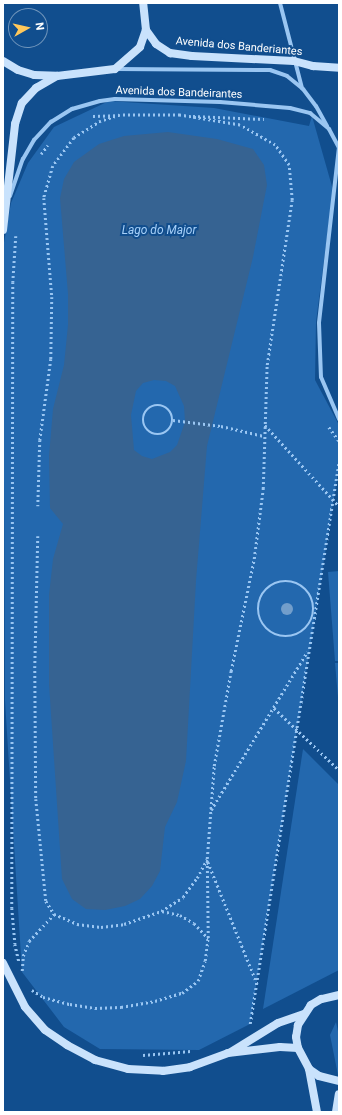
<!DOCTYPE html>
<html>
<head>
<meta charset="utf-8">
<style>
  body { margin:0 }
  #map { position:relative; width:342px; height:1115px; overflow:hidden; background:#114e8e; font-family:Roboto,sans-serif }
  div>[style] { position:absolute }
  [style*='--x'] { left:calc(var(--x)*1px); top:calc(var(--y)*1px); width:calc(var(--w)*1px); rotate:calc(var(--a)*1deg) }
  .green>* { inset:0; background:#2368ae }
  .water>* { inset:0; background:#366392 }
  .path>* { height:2.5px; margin-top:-1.25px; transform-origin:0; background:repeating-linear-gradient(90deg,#9ac6f2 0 2px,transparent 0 5px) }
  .path>.ring { margin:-1.25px; padding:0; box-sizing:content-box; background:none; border:2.5px solid #9ac6f2; border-radius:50% }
  .minor>* { height:4px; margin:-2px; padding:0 2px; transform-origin:2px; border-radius:2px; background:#9ac6f2 }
  .secondary>* { height:8px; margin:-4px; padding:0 4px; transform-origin:4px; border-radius:4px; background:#c9e2fc }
  .trees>* { width:12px; height:12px; margin:-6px; border-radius:50%; background:#729ecb }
  span { translate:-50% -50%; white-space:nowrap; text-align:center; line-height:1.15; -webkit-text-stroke:4px #114e8e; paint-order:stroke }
  .street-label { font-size:11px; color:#fff }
  .water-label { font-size:12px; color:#a6d0f9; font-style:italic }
  .frame { position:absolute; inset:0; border:4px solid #fff; pointer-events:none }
  .north { position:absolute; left:8px; top:8px; width:40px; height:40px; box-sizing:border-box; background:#114e8e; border:1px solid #7095bb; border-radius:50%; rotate:82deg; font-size:11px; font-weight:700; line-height:16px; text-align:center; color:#fff }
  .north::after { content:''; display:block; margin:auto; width:14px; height:18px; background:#ffc85b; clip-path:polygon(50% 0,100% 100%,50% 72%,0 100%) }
</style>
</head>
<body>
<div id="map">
  <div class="green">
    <div style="clip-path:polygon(109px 101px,214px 108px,309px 126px,312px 116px,333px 190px,316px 322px,315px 380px,339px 425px,339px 466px,250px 1024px,199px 1050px,100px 1049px,64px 1027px,22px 972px,5px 701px,3px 248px,11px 203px,28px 163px,54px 127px)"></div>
    <div style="clip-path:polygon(339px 571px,339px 661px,335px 661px,328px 572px)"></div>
    <div style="clip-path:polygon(335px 663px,339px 663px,339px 709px)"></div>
    <div style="clip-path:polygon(303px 749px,339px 785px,339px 970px,263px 1009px)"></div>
    <div style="clip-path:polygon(336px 1022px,339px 1036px,339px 1080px,330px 1035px)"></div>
  </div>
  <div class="water">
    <div style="clip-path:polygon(evenodd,168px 132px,217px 139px,253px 149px,264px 165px,267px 185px,253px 257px,207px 446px,196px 581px,186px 761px,177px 802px,165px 827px,160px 871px,152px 886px,140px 899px,125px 906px,105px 910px,86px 909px,72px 899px,62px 879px,49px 684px,49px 595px,53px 559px,63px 524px,50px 508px,49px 456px,53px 409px,64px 365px,68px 325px,68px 294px,60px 198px,64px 179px,74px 162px,99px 144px,124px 136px,168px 132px,154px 380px,166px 381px,175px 386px,184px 406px,185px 422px,177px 445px,170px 452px,152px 459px,142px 456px,134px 450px,131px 415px,136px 391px,143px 383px,154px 380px)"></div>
  </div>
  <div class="path">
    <div style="--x:93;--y:116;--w:23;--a:-2"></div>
    <div style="--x:193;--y:116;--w:71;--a:2.4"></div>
    <div style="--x:41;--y:154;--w:11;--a:-52"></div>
    <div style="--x:16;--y:236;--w:46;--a:93.7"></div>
    <div style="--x:13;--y:282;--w:626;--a:90.09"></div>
    <div style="--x:12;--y:908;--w:36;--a:85"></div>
    <div style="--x:15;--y:944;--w:18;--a:77"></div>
    <div class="ring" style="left:143px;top:405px;width:27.5px;height:27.5px"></div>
    <div style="--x:173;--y:420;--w:48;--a:7.1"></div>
    <div style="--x:221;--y:426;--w:44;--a:13.1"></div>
    <div style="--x:265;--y:425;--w:110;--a:47.6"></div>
    <div style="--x:329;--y:427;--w:17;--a:54"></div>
    <div style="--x:38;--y:536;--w:130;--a:91.3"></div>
    <div style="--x:35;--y:666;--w:133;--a:89.6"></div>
    <div style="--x:36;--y:799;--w:102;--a:84.4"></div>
    <div style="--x:46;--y:901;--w:15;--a:58"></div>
    <div style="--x:54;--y:914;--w:25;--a:23"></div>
    <div style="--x:77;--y:924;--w:24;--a:7"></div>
    <div style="--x:101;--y:927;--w:23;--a:-7"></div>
    <div style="--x:124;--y:924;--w:39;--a:-19"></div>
    <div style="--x:161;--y:911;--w:26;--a:-32"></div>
    <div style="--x:183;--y:897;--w:24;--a:-54"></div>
    <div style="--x:197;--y:878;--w:21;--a:-62"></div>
    <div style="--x:207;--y:859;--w:93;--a:-85.7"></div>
    <div style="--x:214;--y:766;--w:97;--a:-79.9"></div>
    <div style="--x:231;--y:671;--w:114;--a:-78.4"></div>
    <div style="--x:254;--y:559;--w:71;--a:-82.7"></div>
    <div style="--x:263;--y:489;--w:124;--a:-88.2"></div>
    <div style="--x:267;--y:365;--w:167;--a:-81.4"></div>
    <div style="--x:292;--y:200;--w:35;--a:-95"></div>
    <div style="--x:289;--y:165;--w:24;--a:-125"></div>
    <div style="--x:275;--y:145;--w:40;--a:-150.3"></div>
    <div style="--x:240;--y:125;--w:61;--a:-170.5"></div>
    <div style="--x:180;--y:115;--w:60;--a:180"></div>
    <div style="--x:120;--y:115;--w:20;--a:162"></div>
    <div style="--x:101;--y:121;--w:32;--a:148"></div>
    <div style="--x:74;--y:138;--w:35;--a:127"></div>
    <div style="--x:53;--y:166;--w:33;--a:106"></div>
    <div style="--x:44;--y:198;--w:99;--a:85.4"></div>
    <div style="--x:52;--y:297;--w:62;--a:90.9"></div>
    <div style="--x:51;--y:359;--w:82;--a:97.7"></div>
    <div style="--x:40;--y:440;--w:66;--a:91.7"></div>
    <div class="ring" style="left:258px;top:581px;width:53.5px;height:53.5px"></div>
    <div style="--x:274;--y:708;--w:90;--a:43.6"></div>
    <div style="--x:211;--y:810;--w:185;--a:-58.7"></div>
    <div style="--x:208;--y:862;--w:131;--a:68"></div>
    <div style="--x:162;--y:911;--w:18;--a:13"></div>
    <div style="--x:180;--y:915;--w:16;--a:30"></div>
    <div style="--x:194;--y:923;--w:21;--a:47"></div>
    <div style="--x:22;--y:971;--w:15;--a:-86"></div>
    <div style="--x:23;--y:956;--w:16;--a:-68"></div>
    <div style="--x:29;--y:941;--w:37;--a:-47"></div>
    <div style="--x:32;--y:990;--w:13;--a:32"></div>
    <div style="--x:43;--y:997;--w:28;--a:15"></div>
    <div style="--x:70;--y:1004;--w:25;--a:9"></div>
    <div style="--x:95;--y:1008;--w:26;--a:-2"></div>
    <div style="--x:121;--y:1007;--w:35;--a:-10"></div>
    <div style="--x:155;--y:1001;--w:28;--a:-17"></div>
    <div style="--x:182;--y:993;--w:20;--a:-37"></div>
    <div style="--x:198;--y:981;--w:21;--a:-71"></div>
    <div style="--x:205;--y:961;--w:23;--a:-83"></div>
    <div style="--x:208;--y:938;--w:78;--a:-90.7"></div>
    <div style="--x:250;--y:1024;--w:570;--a:-81.02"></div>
    <div style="--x:143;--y:1055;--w:48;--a:-4.8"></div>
  </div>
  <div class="minor">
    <div style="--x:280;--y:3;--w:88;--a:75.5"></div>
    <div style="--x:115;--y:69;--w:155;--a:0.4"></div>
    <div style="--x:270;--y:70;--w:18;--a:19"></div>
    <div style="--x:287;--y:76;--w:21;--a:39"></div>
    <div style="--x:303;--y:89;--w:21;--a:53"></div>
    <div style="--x:316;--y:106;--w:23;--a:61"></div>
    <div style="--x:339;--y:147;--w:177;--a:96.5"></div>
    <div style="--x:319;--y:323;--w:54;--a:87.9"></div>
    <div style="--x:321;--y:377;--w:46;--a:66.8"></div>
    <div style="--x:10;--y:196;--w:39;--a:-71"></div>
    <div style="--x:23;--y:159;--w:22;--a:-60"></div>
    <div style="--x:34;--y:140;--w:25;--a:-47"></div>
    <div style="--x:51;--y:122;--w:25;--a:-32"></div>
    <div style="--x:72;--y:109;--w:29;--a:-16"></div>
    <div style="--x:100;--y:101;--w:15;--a:-8"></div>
    <div style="--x:115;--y:99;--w:105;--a:1.6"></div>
    <div style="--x:220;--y:102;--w:70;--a:4.9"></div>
    <div style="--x:290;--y:108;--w:21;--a:14"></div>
    <div style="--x:310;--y:113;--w:25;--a:40"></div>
    <div style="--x:329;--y:129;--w:21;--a:62"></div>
  </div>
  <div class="secondary">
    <div style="--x:146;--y:30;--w:17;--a:54"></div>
    <div style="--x:156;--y:44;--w:17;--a:33"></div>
    <div style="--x:170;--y:53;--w:22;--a:8"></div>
    <div style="--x:192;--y:56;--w:102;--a:2.8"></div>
    <div style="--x:294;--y:61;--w:20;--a:15"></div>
    <div style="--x:313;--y:66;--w:26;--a:4"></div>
    <div style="--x:3;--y:61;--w:17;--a:31"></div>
    <div style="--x:18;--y:70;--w:17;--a:17"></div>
    <div style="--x:34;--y:75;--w:23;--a:2"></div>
    <div style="--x:57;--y:76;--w:58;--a:-6.9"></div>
    <div style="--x:115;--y:69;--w:33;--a:-41"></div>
    <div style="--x:140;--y:47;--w:18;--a:-71"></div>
    <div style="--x:146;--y:30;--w:27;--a:-96"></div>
    <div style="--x:3;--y:230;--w:107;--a:-83.5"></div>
    <div style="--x:15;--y:124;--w:22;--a:-72"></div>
    <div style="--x:22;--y:103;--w:21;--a:-47"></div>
    <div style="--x:36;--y:88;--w:24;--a:-30"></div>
    <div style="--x:3;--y:963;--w:49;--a:63.4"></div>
    <div style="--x:25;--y:1007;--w:30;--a:49"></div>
    <div style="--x:45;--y:1030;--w:27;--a:34"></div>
    <div style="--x:67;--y:1045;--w:32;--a:28"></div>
    <div style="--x:95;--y:1060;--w:34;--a:15"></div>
    <div style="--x:128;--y:1069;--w:35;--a:3"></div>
    <div style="--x:163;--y:1071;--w:27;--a:-8"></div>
    <div style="--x:190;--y:1067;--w:40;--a:-20.2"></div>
    <div style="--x:228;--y:1053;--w:52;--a:-6.6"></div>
    <div style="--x:280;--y:1047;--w:18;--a:3"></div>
    <div style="--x:339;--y:995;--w:18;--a:167"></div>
    <div style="--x:321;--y:999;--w:12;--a:149"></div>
    <div style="--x:311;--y:1005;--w:24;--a:123"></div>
    <div style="--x:298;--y:1025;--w:12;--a:99"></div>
    <div style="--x:296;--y:1037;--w:11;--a:80"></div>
    <div style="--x:298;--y:1048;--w:24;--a:62"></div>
    <div style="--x:309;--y:1069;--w:12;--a:35"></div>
    <div style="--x:319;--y:1076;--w:21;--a:14"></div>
    <div style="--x:231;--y:1052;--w:55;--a:-31.7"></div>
    <div style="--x:278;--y:1023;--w:28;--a:-19"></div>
    <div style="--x:309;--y:1069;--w:44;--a:79.5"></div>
    <div style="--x:336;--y:1112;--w:18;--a:-81"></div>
  </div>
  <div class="trees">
    <div style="left:287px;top:609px"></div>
  </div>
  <div class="street-label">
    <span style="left:239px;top:47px;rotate:5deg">Avenida dos Banderiantes</span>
    <span style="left:179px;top:93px;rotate:2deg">Avenida dos Bandeirantes</span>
  </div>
  <div class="water-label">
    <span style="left:159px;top:231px">Lago do Major</span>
  </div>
  <div class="frame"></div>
  <div class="north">N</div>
</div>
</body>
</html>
